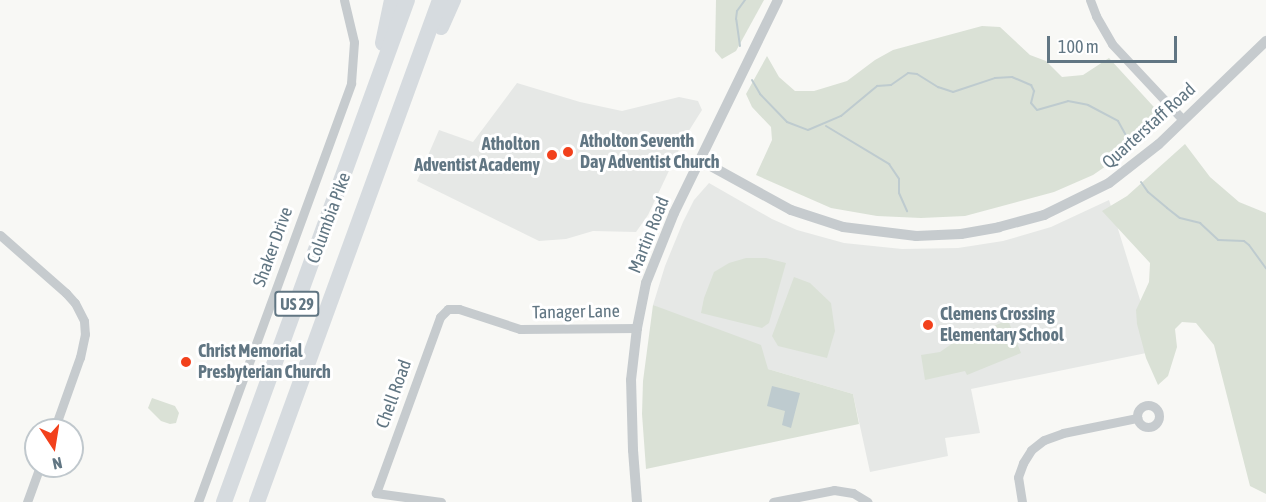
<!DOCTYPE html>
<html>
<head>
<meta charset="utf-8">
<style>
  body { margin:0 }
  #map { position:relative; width:1266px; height:502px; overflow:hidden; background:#f8f8f5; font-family:"Asap Condensed",sans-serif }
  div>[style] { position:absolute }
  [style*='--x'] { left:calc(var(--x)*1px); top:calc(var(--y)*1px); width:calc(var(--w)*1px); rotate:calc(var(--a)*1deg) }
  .built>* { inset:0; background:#e6e8e6 }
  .green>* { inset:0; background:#dae1d6 }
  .water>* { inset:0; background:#becbcf }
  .stream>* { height:2px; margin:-1px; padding:0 1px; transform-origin:1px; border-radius:1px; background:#becbcf }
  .minor>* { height:9px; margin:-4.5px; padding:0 4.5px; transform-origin:4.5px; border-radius:4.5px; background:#c6cbce }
  .minor>.ring { margin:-4.5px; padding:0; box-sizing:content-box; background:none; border:9px solid #c6cbce; border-radius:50% }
  .tertiary>* { height:10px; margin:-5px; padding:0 5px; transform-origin:5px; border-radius:5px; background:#c6cbce }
  .motorway>* { height:16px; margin:-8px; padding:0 8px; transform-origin:8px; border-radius:8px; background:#d6dbdf }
  .dots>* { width:16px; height:16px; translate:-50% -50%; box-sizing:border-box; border:3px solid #fff; border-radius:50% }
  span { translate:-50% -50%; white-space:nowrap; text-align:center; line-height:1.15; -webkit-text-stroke:6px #fff; paint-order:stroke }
  .shield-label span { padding:2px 4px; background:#fff; border:2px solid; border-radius:4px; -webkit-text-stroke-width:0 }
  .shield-label { font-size:16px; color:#617683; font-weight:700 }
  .street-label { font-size:18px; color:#617683 }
  .poi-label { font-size:18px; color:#617683; font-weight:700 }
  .left { translate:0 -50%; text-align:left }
  .right { translate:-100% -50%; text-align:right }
  .north { position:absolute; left:24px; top:418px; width:60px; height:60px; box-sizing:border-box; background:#fff; border:2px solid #c0c8cd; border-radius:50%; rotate:168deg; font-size:16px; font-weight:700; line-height:24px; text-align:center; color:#617683 }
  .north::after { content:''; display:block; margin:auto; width:21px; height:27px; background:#f2411c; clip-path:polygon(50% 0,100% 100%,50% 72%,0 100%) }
  .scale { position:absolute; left:1047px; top:36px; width:130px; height:27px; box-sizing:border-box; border:3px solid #617683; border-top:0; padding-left:8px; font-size:18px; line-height:21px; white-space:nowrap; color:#617683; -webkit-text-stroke:4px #fff; paint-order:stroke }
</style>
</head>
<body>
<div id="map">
  <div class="built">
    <div style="clip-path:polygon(517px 83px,580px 102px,622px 111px,679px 97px,698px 101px,702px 110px,685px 137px,648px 215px,636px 232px,593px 231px,566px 239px,539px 241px,417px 181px,439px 130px,473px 142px)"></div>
    <div style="clip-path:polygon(709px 183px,772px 219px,797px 230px,844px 243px,902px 249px,958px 248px,1003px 241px,1051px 227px,1109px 200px,1156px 351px,971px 389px,980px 433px,945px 438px,948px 456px,870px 472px,853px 394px,768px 369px,653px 305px,665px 266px,683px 222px,694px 200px)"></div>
  </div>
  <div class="green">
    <div style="clip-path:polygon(716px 0,764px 0,736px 51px,722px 59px,715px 51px)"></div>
    <div style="clip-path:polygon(982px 26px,1000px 27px,1030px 55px,1046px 61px,1062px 77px,1083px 75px,1109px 58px,1164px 118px,1125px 153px,1093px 175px,1054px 192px,965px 216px,921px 218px,877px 216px,831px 208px,756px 175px,772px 140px,771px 127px,752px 107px,746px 94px,767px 56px,779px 77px,795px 91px,814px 91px,847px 81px,875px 60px,893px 50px)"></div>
    <div style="clip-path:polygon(1185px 144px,1210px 177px,1239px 202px,1266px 213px,1266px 494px,1250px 486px,1214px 345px,1196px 323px,1182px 322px,1175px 329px,1177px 347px,1168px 376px,1158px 385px,1146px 358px,1137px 324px,1136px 310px,1149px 282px,1150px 263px,1102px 211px,1127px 196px)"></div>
    <div style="clip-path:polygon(746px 258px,766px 258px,786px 263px,769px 323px,762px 328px,701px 313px,704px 298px,714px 272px,729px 263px)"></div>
    <div style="clip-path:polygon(794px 277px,810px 283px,831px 303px,835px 331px,827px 358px,778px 346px,772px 336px)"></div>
    <div style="clip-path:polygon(653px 305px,761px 345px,768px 369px,853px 394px,859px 424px,646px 469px,642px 414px,643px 381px)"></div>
    <div style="clip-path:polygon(1008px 320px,1021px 353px,967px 375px,965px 371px,925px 380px,921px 355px,940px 352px,953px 343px)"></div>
    <div style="clip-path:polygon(152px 398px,175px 406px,179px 413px,176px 423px,170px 424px,161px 421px,148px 408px)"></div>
  </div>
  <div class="water">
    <div style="clip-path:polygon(772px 386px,800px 393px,791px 428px,782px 425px,785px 411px,767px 406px)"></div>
  </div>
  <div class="stream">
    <div style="--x:740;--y:46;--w:27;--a:-98"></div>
    <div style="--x:736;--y:19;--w:8;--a:-83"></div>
    <div style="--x:737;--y:11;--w:14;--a:-54"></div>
    <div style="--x:752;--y:80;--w:16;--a:60"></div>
    <div style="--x:760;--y:94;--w:39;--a:46"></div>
    <div style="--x:787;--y:122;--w:22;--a:21"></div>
    <div style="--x:808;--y:130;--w:36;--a:-23"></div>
    <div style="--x:841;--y:116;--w:47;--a:-39.8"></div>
    <div style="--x:877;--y:86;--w:14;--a:-4"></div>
    <div style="--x:891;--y:85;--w:21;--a:-35"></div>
    <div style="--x:908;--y:73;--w:9;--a:6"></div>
    <div style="--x:917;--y:74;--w:25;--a:32"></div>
    <div style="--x:938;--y:87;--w:16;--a:18"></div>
    <div style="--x:953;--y:92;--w:44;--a:-18.4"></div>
    <div style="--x:995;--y:78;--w:17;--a:-3"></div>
    <div style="--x:1012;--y:77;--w:21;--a:23"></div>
    <div style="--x:1031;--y:85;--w:7;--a:63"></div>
    <div style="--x:1034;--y:91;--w:12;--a:104"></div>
    <div style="--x:1031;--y:103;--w:9;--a:49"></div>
    <div style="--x:1037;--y:110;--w:32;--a:-16"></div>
    <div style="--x:1068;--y:101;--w:20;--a:11"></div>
    <div style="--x:1088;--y:105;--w:34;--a:28"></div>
    <div style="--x:1118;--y:121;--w:25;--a:61"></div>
    <div style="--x:826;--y:126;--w:74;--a:31.1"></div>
    <div style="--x:889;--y:164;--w:18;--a:56"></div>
    <div style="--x:899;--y:179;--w:14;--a:90"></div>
    <div style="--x:899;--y:193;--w:20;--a:66"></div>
    <div style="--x:1141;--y:182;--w:12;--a:55"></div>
    <div style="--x:1148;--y:192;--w:25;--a:40"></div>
    <div style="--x:1167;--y:208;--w:16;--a:38"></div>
    <div style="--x:1180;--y:218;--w:21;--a:14"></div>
    <div style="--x:1200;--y:223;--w:25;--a:43"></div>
    <div style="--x:1218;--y:240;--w:26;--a:2"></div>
    <div style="--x:1244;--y:241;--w:6;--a:39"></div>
    <div style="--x:1249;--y:245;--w:29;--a:54"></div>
  </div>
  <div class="minor">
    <div style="--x:1090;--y:0;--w:17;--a:69"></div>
    <div style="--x:1096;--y:16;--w:32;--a:60"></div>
    <div style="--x:1112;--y:44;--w:104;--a:46.9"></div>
    <div style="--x:0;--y:235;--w:88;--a:41.3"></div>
    <div style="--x:66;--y:293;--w:13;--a:48"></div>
    <div style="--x:75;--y:303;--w:20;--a:63"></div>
    <div style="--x:84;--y:321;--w:13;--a:86"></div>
    <div style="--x:85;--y:334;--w:24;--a:102"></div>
    <div style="--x:80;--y:357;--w:77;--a:109.6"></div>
    <div class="ring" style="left:1137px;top:405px;width:13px;height:13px"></div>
    <div style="--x:27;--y:502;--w:38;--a:-70"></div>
    <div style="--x:198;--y:502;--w:446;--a:-69.9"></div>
    <div style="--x:351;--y:83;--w:41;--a:-85.8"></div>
    <div style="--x:354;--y:42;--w:43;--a:-103.4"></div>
    <div style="--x:441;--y:502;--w:66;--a:-172.1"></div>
    <div style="--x:376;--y:493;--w:187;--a:-70"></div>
    <div style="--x:440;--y:317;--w:11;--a:-45"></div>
    <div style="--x:448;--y:309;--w:11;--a:0"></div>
    <div style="--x:459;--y:309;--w:64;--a:18.2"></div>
    <div style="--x:520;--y:329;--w:117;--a:-0.5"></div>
    <div style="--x:773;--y:502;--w:62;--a:-11.1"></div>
    <div style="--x:834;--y:490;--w:19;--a:9"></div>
    <div style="--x:853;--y:493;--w:17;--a:31"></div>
    <div style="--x:1022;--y:502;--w:25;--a:-99"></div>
    <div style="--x:1018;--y:477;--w:15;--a:-70"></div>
    <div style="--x:1023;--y:463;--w:15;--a:-58"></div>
    <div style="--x:1031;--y:450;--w:16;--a:-38"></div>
    <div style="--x:1044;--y:440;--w:20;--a:-20"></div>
    <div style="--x:1063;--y:433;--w:76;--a:-11.5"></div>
  </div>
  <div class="tertiary">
    <div style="--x:700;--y:160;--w:104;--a:28.8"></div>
    <div style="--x:791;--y:210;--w:55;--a:18.1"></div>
    <div style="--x:843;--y:227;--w:74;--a:7"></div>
    <div style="--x:916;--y:236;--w:45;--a:-2.5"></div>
    <div style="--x:961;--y:234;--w:39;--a:-10"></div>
    <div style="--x:999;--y:227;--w:47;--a:-14.9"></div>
    <div style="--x:1044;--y:215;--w:72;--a:-26.2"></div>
    <div style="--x:1109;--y:183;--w:63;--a:-38"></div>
    <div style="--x:1159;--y:144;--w:149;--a:-43.9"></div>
    <div style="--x:637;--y:502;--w:52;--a:-94.4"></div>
    <div style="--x:633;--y:450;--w:70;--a:-91.6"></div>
    <div style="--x:631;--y:380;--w:52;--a:-83.4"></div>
    <div style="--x:637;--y:328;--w:46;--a:-78.7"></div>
    <div style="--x:646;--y:283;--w:75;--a:-68.2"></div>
    <div style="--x:674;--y:213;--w:237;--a:-64"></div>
  </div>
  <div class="motorway">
    <div style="--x:441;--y:27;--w:30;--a:-66"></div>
    <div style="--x:383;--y:43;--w:44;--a:-78.2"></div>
    <div style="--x:224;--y:502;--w:534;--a:-69.97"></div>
    <div style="--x:257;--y:502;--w:534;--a:-69.97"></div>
  </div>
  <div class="dots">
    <div style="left:568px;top:152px;background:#f2411c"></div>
    <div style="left:552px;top:155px;background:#f2411c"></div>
    <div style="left:928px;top:325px;background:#f2411c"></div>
    <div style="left:186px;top:362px;background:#f2411c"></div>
  </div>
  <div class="shield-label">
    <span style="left:297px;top:304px">US 29</span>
  </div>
  <div class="street-label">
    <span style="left:1149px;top:126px;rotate:-42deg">Quarterstaff Road</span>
    <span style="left:329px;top:218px;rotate:-70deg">Columbia Pike</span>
    <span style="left:649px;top:235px;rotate:-68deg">Martin Road</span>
    <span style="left:273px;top:247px;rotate:-70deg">Shaker Drive</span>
    <span style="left:576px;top:312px;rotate:-1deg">Tanager Lane</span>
    <span style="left:394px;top:394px;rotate:-70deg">Chell Road</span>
  </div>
  <div class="poi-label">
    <span class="left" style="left:580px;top:152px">Atholton Seventh<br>Day Adventist Church</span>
    <span class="right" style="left:540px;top:155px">Atholton<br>Adventist Academy</span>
    <span class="left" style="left:940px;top:325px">Clemens Crossing<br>Elementary School</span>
    <span class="left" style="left:198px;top:362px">Christ Memorial<br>Presbyterian Church</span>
  </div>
  <div class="north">N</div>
  <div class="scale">100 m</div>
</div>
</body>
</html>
